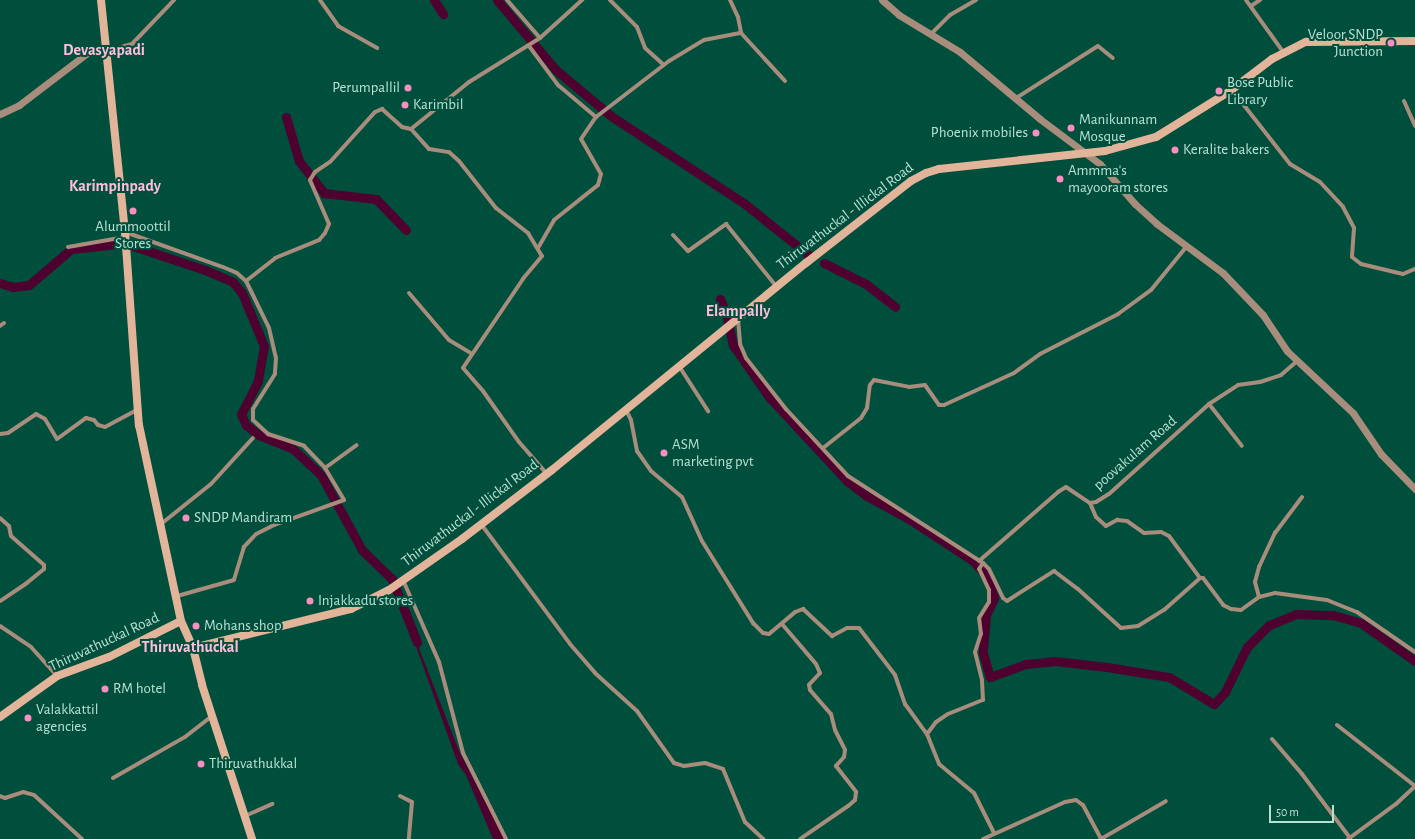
<!DOCTYPE html>
<html>
<head>
<meta charset="utf-8">
<style>
  body { margin:0 }
  #map { position:relative; width:1415px; height:839px; overflow:hidden; background:#004e3c; font-family:"Alegreya Sans",sans-serif }
  div>[style] { position:absolute }
  [style*='--x'] { left:calc(var(--x)*1px); top:calc(var(--y)*1px); width:calc(var(--w)*1px); rotate:calc(var(--a)*1deg) }
  .water>* { inset:0; background:#4e002f }
  .canal>* { height:9px; margin:-4.5px; padding:0 4.5px; transform-origin:4.5px; border-radius:4.5px; background:#4e002f }
  .minor>* { height:4px; margin:-2px; padding:0 2px; transform-origin:2px; border-radius:2px; background:#a88c7c }
  .tertiary>* { height:7px; margin:-3.5px; padding:0 3.5px; transform-origin:3.5px; border-radius:3.5px; background:#a88c7c }
  .secondary>* { height:8px; margin:-4px; padding:0 4px; transform-origin:4px; border-radius:4px; background:#e2b59b }
  .dots>* { width:11px; height:11px; translate:-50% -50%; box-sizing:border-box; border:2px solid #004e3c; border-radius:50% }
  span { translate:-50% -50%; white-space:nowrap; text-align:center; line-height:1.15; -webkit-text-stroke:4px #004e3c; paint-order:stroke }
  .poi-label { font-size:15px; color:#b9e1d2 }
  .right { translate:-100% -50%; text-align:right }
  .left { translate:0 -50%; text-align:left }
  .street-label { font-size:15px; color:#b9e1d2 }
  .neighbourhood-label { font-size:16px; color:#ffbfdb; font-weight:700 }
  .scale { position:absolute; left:1269px; top:805px; width:65px; height:18px; box-sizing:border-box; border:2px solid #b9e1d2; border-top:0; padding-left:5px; font-size:12px; line-height:14px; white-space:nowrap; color:#b9e1d2; -webkit-text-stroke:3px #004e3c; paint-order:stroke }
</style>
</head>
<body>
<div id="map">
  <div class="water">
    <div style="clip-path:polygon(392px 579px,459px 751px,505px 839px,493px 839px,466px 775px,458px 764px)"></div>
  </div>
  <div class="canal">
    <div style="--x:434;--y:0;--w:17;--a:57"></div>
    <div style="--x:497;--y:0;--w:92;--a:49.9"></div>
    <div style="--x:556;--y:70;--w:72;--a:39.9"></div>
    <div style="--x:611;--y:116;--w:160;--a:33.3"></div>
    <div style="--x:745;--y:204;--w:83;--a:38.7"></div>
    <div style="--x:286;--y:117;--w:46;--a:73.5"></div>
    <div style="--x:299;--y:161;--w:41;--a:52"></div>
    <div style="--x:324;--y:193;--w:52;--a:6.6"></div>
    <div style="--x:376;--y:199;--w:43;--a:45.9"></div>
    <div style="--x:133;--y:246;--w:76;--a:18.4"></div>
    <div style="--x:205;--y:270;--w:30;--a:23"></div>
    <div style="--x:233;--y:282;--w:14;--a:51"></div>
    <div style="--x:242;--y:293;--w:57;--a:67.5"></div>
    <div style="--x:264;--y:346;--w:36;--a:100"></div>
    <div style="--x:258;--y:381;--w:37;--a:117"></div>
    <div style="--x:241;--y:414;--w:12;--a:66"></div>
    <div style="--x:246;--y:425;--w:16;--a:38"></div>
    <div style="--x:259;--y:435;--w:35;--a:22"></div>
    <div style="--x:292;--y:448;--w:40;--a:43"></div>
    <div style="--x:321;--y:475;--w:85;--a:61.3"></div>
    <div style="--x:362;--y:550;--w:42;--a:44"></div>
    <div style="--x:392;--y:579;--w:68;--a:68.4"></div>
    <div style="--x:824;--y:263;--w:47;--a:26.6"></div>
    <div style="--x:866;--y:284;--w:37;--a:38"></div>
    <div style="--x:0;--y:283;--w:14;--a:17"></div>
    <div style="--x:13;--y:287;--w:16;--a:-7"></div>
    <div style="--x:29;--y:285;--w:55;--a:-40.6"></div>
    <div style="--x:71;--y:249;--w:47;--a:-6.1"></div>
    <div style="--x:720;--y:299;--w:15;--a:67"></div>
    <div style="--x:726;--y:313;--w:33;--a:78"></div>
    <div style="--x:733;--y:345;--w:63;--a:55.3"></div>
    <div style="--x:769;--y:397;--w:115;--a:47.1"></div>
    <div style="--x:847;--y:481;--w:25;--a:37"></div>
    <div style="--x:867;--y:496;--w:48;--a:28.7"></div>
    <div style="--x:909;--y:519;--w:75;--a:33.1"></div>
    <div style="--x:972;--y:560;--w:22;--a:47"></div>
    <div style="--x:987;--y:576;--w:23;--a:72"></div>
    <div style="--x:994;--y:598;--w:19;--a:115"></div>
    <div style="--x:986;--y:615;--w:38;--a:95"></div>
    <div style="--x:983;--y:653;--w:25;--a:74"></div>
    <div style="--x:990;--y:677;--w:38;--a:-20"></div>
    <div style="--x:1026;--y:664;--w:29;--a:-6"></div>
    <div style="--x:1055;--y:661;--w:52;--a:6.6"></div>
    <div style="--x:1107;--y:667;--w:63;--a:9.2"></div>
    <div style="--x:1169;--y:677;--w:52;--a:31"></div>
    <div style="--x:1214;--y:704;--w:16;--a:-47"></div>
    <div style="--x:1225;--y:692;--w:50;--a:-63.9"></div>
    <div style="--x:1247;--y:647;--w:31;--a:-45"></div>
    <div style="--x:1269;--y:625;--w:29;--a:-22"></div>
    <div style="--x:1296;--y:614;--w:37;--a:2"></div>
    <div style="--x:1333;--y:615;--w:29;--a:16"></div>
    <div style="--x:1361;--y:623;--w:66;--a:35.1"></div>
  </div>
  <div class="minor">
    <div style="--x:320;--y:0;--w:32;--a:55"></div>
    <div style="--x:338;--y:26;--w:45;--a:29.4"></div>
    <div style="--x:507;--y:0;--w:50;--a:49"></div>
    <div style="--x:610;--y:0;--w:38;--a:45"></div>
    <div style="--x:637;--y:27;--w:22;--a:69"></div>
    <div style="--x:645;--y:48;--w:25;--a:42"></div>
    <div style="--x:730;--y:0;--w:19;--a:65"></div>
    <div style="--x:738;--y:17;--w:16;--a:79"></div>
    <div style="--x:741;--y:33;--w:65;--a:47.5"></div>
    <div style="--x:1246;--y:0;--w:65;--a:54.4"></div>
    <div style="--x:1251;--y:6;--w:11;--a:-34"></div>
    <div style="--x:931;--y:34;--w:27;--a:-45"></div>
    <div style="--x:950;--y:15;--w:30;--a:-30"></div>
    <div style="--x:529;--y:46;--w:49;--a:53.4"></div>
    <div style="--x:558;--y:85;--w:50;--a:40.1"></div>
    <div style="--x:106;--y:51;--w:27;--a:-15"></div>
    <div style="--x:132;--y:44;--w:61;--a:-46.3"></div>
    <div style="--x:1232;--y:90;--w:94;--a:51.9"></div>
    <div style="--x:1290;--y:164;--w:35;--a:31"></div>
    <div style="--x:1320;--y:182;--w:34;--a:47"></div>
    <div style="--x:1343;--y:207;--w:24;--a:62"></div>
    <div style="--x:1354;--y:228;--w:29;--a:94"></div>
    <div style="--x:1352;--y:257;--w:11;--a:38"></div>
    <div style="--x:1361;--y:264;--w:43;--a:13.4"></div>
    <div style="--x:1403;--y:274;--w:13;--a:-23"></div>
    <div style="--x:1016;--y:98;--w:97;--a:-32.4"></div>
    <div style="--x:1098;--y:46;--w:19;--a:39"></div>
    <div style="--x:1404;--y:101;--w:27;--a:66"></div>
    <div style="--x:411;--y:129;--w:27;--a:48"></div>
    <div style="--x:429;--y:149;--w:20;--a:9"></div>
    <div style="--x:449;--y:152;--w:13;--a:42"></div>
    <div style="--x:459;--y:161;--w:60;--a:51.8"></div>
    <div style="--x:496;--y:208;--w:41;--a:38"></div>
    <div style="--x:528;--y:233;--w:27;--a:59"></div>
    <div style="--x:542;--y:256;--w:30;--a:130"></div>
    <div style="--x:523;--y:279;--w:107;--a:124"></div>
    <div style="--x:463;--y:368;--w:30;--a:49"></div>
    <div style="--x:483;--y:391;--w:62;--a:54.8"></div>
    <div style="--x:519;--y:442;--w:43;--a:48.8"></div>
    <div style="--x:411;--y:129;--w:75;--a:-39"></div>
    <div style="--x:469;--y:82;--w:84;--a:-31.8"></div>
    <div style="--x:540;--y:38;--w:57;--a:-42.1"></div>
    <div style="--x:125;--y:232;--w:104;--a:19.7"></div>
    <div style="--x:223;--y:267;--w:15;--a:23"></div>
    <div style="--x:237;--y:273;--w:12;--a:42"></div>
    <div style="--x:246;--y:281;--w:52;--a:63.9"></div>
    <div style="--x:269;--y:328;--w:31;--a:77"></div>
    <div style="--x:276;--y:358;--w:16;--a:94"></div>
    <div style="--x:275;--y:374;--w:41;--a:122.2"></div>
    <div style="--x:253;--y:409;--w:11;--a:90"></div>
    <div style="--x:253;--y:420;--w:21;--a:43"></div>
    <div style="--x:268;--y:434;--w:38;--a:18"></div>
    <div style="--x:304;--y:446;--w:30;--a:46"></div>
    <div style="--x:325;--y:468;--w:37;--a:59"></div>
    <div style="--x:344;--y:500;--w:74;--a:160.3"></div>
    <div style="--x:274;--y:525;--w:20;--a:153"></div>
    <div style="--x:256;--y:534;--w:18;--a:133"></div>
    <div style="--x:244;--y:547;--w:34;--a:107"></div>
    <div style="--x:234;--y:580;--w:59;--a:164.3"></div>
    <div style="--x:673;--y:235;--w:22;--a:47"></div>
    <div style="--x:688;--y:251;--w:47;--a:-35.4"></div>
    <div style="--x:726;--y:224;--w:80;--a:51.1"></div>
    <div style="--x:68;--y:247;--w:58;--a:-10"></div>
    <div style="--x:538;--y:248;--w:32;--a:-60"></div>
    <div style="--x:554;--y:220;--w:56;--a:-38.5"></div>
    <div style="--x:598;--y:185;--w:11;--a:-75"></div>
    <div style="--x:601;--y:174;--w:40;--a:-119.7"></div>
    <div style="--x:581;--y:139;--w:27;--a:-56"></div>
    <div style="--x:596;--y:117;--w:92;--a:-37.5"></div>
    <div style="--x:669;--y:61;--w:41;--a:-31"></div>
    <div style="--x:704;--y:40;--w:38;--a:-11"></div>
    <div style="--x:246;--y:281;--w:37;--a:-38"></div>
    <div style="--x:275;--y:258;--w:48;--a:-22.2"></div>
    <div style="--x:319;--y:240;--w:9;--a:-49"></div>
    <div style="--x:325;--y:233;--w:10;--a:-66"></div>
    <div style="--x:329;--y:224;--w:48;--a:-113.4"></div>
    <div style="--x:310;--y:180;--w:9;--a:-58"></div>
    <div style="--x:315;--y:172;--w:18;--a:-34"></div>
    <div style="--x:330;--y:162;--w:67;--a:-48"></div>
    <div style="--x:375;--y:112;--w:8;--a:-23"></div>
    <div style="--x:382;--y:109;--w:27;--a:42"></div>
    <div style="--x:402;--y:127;--w:9;--a:13"></div>
    <div style="--x:409;--y:293;--w:62;--a:49.6"></div>
    <div style="--x:449;--y:340;--w:26;--a:31"></div>
    <div style="--x:738;--y:319;--w:25;--a:85"></div>
    <div style="--x:740;--y:344;--w:15;--a:67"></div>
    <div style="--x:746;--y:358;--w:65;--a:51.9"></div>
    <div style="--x:786;--y:409;--w:91;--a:47.2"></div>
    <div style="--x:848;--y:476;--w:161;--a:32.8"></div>
    <div style="--x:983;--y:563;--w:8;--a:45"></div>
    <div style="--x:989;--y:569;--w:32;--a:64"></div>
    <div style="--x:1003;--y:598;--w:5;--a:37"></div>
    <div style="--x:1007;--y:601;--w:56;--a:-32.6"></div>
    <div style="--x:1054;--y:571;--w:30;--a:37"></div>
    <div style="--x:1078;--y:589;--w:58;--a:42.2"></div>
    <div style="--x:1121;--y:628;--w:17;--a:-7"></div>
    <div style="--x:1138;--y:626;--w:31;--a:-32"></div>
    <div style="--x:1164;--y:610;--w:48;--a:-41.6"></div>
    <div style="--x:1200;--y:578;--w:3;--a:0"></div>
    <div style="--x:1203;--y:578;--w:34;--a:53"></div>
    <div style="--x:1223;--y:605;--w:9;--a:27"></div>
    <div style="--x:1231;--y:609;--w:10;--a:6"></div>
    <div style="--x:1241;--y:610;--w:22;--a:-36"></div>
    <div style="--x:1259;--y:597;--w:16;--a:-14"></div>
    <div style="--x:1275;--y:593;--w:52;--a:7.7"></div>
    <div style="--x:1327;--y:600;--w:32;--a:22"></div>
    <div style="--x:1357;--y:612;--w:70;--a:34.6"></div>
    <div style="--x:0;--y:326;--w:5;--a:-37"></div>
    <div style="--x:679;--y:366;--w:54;--a:57.2"></div>
    <div style="--x:1209;--y:404;--w:53;--a:51.8"></div>
    <div style="--x:626;--y:410;--w:11;--a:63"></div>
    <div style="--x:631;--y:420;--w:32;--a:79"></div>
    <div style="--x:637;--y:451;--w:24;--a:55"></div>
    <div style="--x:651;--y:471;--w:40;--a:40"></div>
    <div style="--x:682;--y:497;--w:48;--a:65.6"></div>
    <div style="--x:702;--y:541;--w:97;--a:58.1"></div>
    <div style="--x:753;--y:623;--w:14;--a:45"></div>
    <div style="--x:763;--y:633;--w:6;--a:9"></div>
    <div style="--x:769;--y:634;--w:34;--a:-40"></div>
    <div style="--x:795;--y:612;--w:9;--a:-21"></div>
    <div style="--x:803;--y:609;--w:40;--a:43"></div>
    <div style="--x:832;--y:636;--w:17;--a:-28"></div>
    <div style="--x:847;--y:628;--w:12;--a:0"></div>
    <div style="--x:859;--y:628;--w:59;--a:52.5"></div>
    <div style="--x:895;--y:675;--w:31;--a:71"></div>
    <div style="--x:905;--y:704;--w:37;--a:54"></div>
    <div style="--x:927;--y:734;--w:32;--a:68"></div>
    <div style="--x:939;--y:764;--w:45;--a:39.6"></div>
    <div style="--x:974;--y:793;--w:45;--a:63.4"></div>
    <div style="--x:0;--y:434;--w:8;--a:-7"></div>
    <div style="--x:8;--y:433;--w:34;--a:-34"></div>
    <div style="--x:36;--y:414;--w:10;--a:29"></div>
    <div style="--x:45;--y:419;--w:23;--a:59"></div>
    <div style="--x:57;--y:439;--w:36;--a:-36"></div>
    <div style="--x:86;--y:418;--w:8;--a:14"></div>
    <div style="--x:94;--y:420;--w:6;--a:51"></div>
    <div style="--x:98;--y:425;--w:7;--a:16"></div>
    <div style="--x:105;--y:427;--w:36;--a:-28"></div>
    <div style="--x:823;--y:448;--w:48;--a:-38.3"></div>
    <div style="--x:861;--y:418;--w:12;--a:-59"></div>
    <div style="--x:867;--y:408;--w:23;--a:-83"></div>
    <div style="--x:870;--y:385;--w:6;--a:-51"></div>
    <div style="--x:874;--y:380;--w:36;--a:11"></div>
    <div style="--x:909;--y:387;--w:16;--a:-7"></div>
    <div style="--x:925;--y:385;--w:24;--a:55"></div>
    <div style="--x:939;--y:405;--w:5;--a:0"></div>
    <div style="--x:944;--y:405;--w:77;--a:-24.6"></div>
    <div style="--x:1014;--y:373;--w:32;--a:-36"></div>
    <div style="--x:1040;--y:354;--w:88;--a:-27.1"></div>
    <div style="--x:1118;--y:314;--w:41;--a:-36"></div>
    <div style="--x:1151;--y:290;--w:57;--a:-50.7"></div>
    <div style="--x:325;--y:468;--w:39;--a:-36"></div>
    <div style="--x:1090;--y:503;--w:15;--a:67"></div>
    <div style="--x:1096;--y:517;--w:13;--a:42"></div>
    <div style="--x:1106;--y:526;--w:13;--a:-29"></div>
    <div style="--x:1117;--y:520;--w:10;--a:6"></div>
    <div style="--x:1127;--y:521;--w:21;--a:35"></div>
    <div style="--x:1144;--y:533;--w:17;--a:-3"></div>
    <div style="--x:1161;--y:532;--w:9;--a:27"></div>
    <div style="--x:1169;--y:536;--w:52;--a:53.6"></div>
    <div style="--x:0;--y:518;--w:12;--a:42"></div>
    <div style="--x:9;--y:526;--w:10;--a:79"></div>
    <div style="--x:11;--y:536;--w:44;--a:41.3"></div>
    <div style="--x:44;--y:565;--w:4;--a:90"></div>
    <div style="--x:44;--y:569;--w:22;--a:141"></div>
    <div style="--x:27;--y:583;--w:32;--a:146"></div>
    <div style="--x:161;--y:524;--w:64;--a:-38.7"></div>
    <div style="--x:211;--y:484;--w:62;--a:-47.6"></div>
    <div style="--x:481;--y:524;--w:149;--a:53.4"></div>
    <div style="--x:570;--y:644;--w:38;--a:49"></div>
    <div style="--x:595;--y:673;--w:57;--a:42.1"></div>
    <div style="--x:637;--y:711;--w:64;--a:54.6"></div>
    <div style="--x:674;--y:763;--w:10;--a:17"></div>
    <div style="--x:684;--y:766;--w:21;--a:-8"></div>
    <div style="--x:705;--y:763;--w:19;--a:18"></div>
    <div style="--x:723;--y:769;--w:57;--a:67.5"></div>
    <div style="--x:745;--y:822;--w:25;--a:43"></div>
    <div style="--x:979;--y:561;--w:105;--a:-41.1"></div>
    <div style="--x:1058;--y:492;--w:9;--a:-32"></div>
    <div style="--x:1066;--y:487;--w:29;--a:34"></div>
    <div style="--x:1090;--y:503;--w:6;--a:-9"></div>
    <div style="--x:1096;--y:502;--w:15;--a:-32"></div>
    <div style="--x:1109;--y:494;--w:135;--a:-42"></div>
    <div style="--x:1209;--y:404;--w:35;--a:-33"></div>
    <div style="--x:1238;--y:385;--w:22;--a:-8"></div>
    <div style="--x:1260;--y:382;--w:22;--a:-18"></div>
    <div style="--x:1281;--y:375;--w:21;--a:-41"></div>
    <div style="--x:403;--y:580;--w:90;--a:66.3"></div>
    <div style="--x:439;--y:662;--w:94;--a:75.2"></div>
    <div style="--x:463;--y:753;--w:96;--a:63.4"></div>
    <div style="--x:1259;--y:597;--w:16;--a:-105"></div>
    <div style="--x:1255;--y:582;--w:16;--a:-75"></div>
    <div style="--x:1259;--y:567;--w:38;--a:-65"></div>
    <div style="--x:1275;--y:533;--w:45;--a:-53.1"></div>
    <div style="--x:782;--y:624;--w:52;--a:49.6"></div>
    <div style="--x:816;--y:664;--w:10;--a:66"></div>
    <div style="--x:820;--y:673;--w:16;--a:133"></div>
    <div style="--x:809;--y:685;--w:5;--a:79"></div>
    <div style="--x:810;--y:690;--w:32;--a:49"></div>
    <div style="--x:831;--y:714;--w:16;--a:76"></div>
    <div style="--x:835;--y:730;--w:22;--a:63"></div>
    <div style="--x:845;--y:750;--w:7;--a:98"></div>
    <div style="--x:844;--y:757;--w:12;--a:132"></div>
    <div style="--x:836;--y:766;--w:33;--a:52"></div>
    <div style="--x:856;--y:792;--w:8;--a:97"></div>
    <div style="--x:855;--y:800;--w:9;--a:139"></div>
    <div style="--x:848;--y:806;--w:58;--a:145.5"></div>
    <div style="--x:0;--y:626;--w:37;--a:34"></div>
    <div style="--x:31;--y:647;--w:39;--a:48"></div>
    <div style="--x:1337;--y:725;--w:99;--a:38"></div>
    <div style="--x:927;--y:734;--w:15;--a:-53"></div>
    <div style="--x:936;--y:722;--w:14;--a:-34"></div>
    <div style="--x:948;--y:714;--w:38;--a:-22"></div>
    <div style="--x:983;--y:700;--w:20;--a:-93"></div>
    <div style="--x:982;--y:680;--w:29;--a:-104"></div>
    <div style="--x:975;--y:652;--w:19;--a:-72"></div>
    <div style="--x:981;--y:634;--w:16;--a:-97"></div>
    <div style="--x:979;--y:618;--w:19;--a:-58"></div>
    <div style="--x:989;--y:602;--w:12;--a:-90"></div>
    <div style="--x:989;--y:590;--w:23;--a:-115"></div>
    <div style="--x:979;--y:569;--w:7;--a:-56"></div>
    <div style="--x:1272;--y:739;--w:46;--a:49.4"></div>
    <div style="--x:1302;--y:774;--w:80;--a:53.1"></div>
    <div style="--x:113;--y:778;--w:83;--a:-29.7"></div>
    <div style="--x:185;--y:737;--w:34;--a:-38"></div>
    <div style="--x:0;--y:796;--w:5;--a:22"></div>
    <div style="--x:5;--y:798;--w:19;--a:-18"></div>
    <div style="--x:23;--y:792;--w:11;--a:15"></div>
    <div style="--x:34;--y:795;--w:65;--a:42.5"></div>
    <div style="--x:400;--y:796;--w:13;--a:27"></div>
    <div style="--x:412;--y:802;--w:37;--a:95"></div>
    <div style="--x:245;--y:816;--w:30;--a:-24"></div>
    <div style="--x:983;--y:839;--w:90;--a:-24.3"></div>
    <div style="--x:1065;--y:802;--w:11;--a:-10"></div>
    <div style="--x:1076;--y:800;--w:9;--a:36"></div>
    <div style="--x:1083;--y:805;--w:38;--a:62"></div>
    <div style="--x:1101;--y:839;--w:75;--a:-30.3"></div>
    <div style="--x:1348;--y:839;--w:59;--a:-36.1"></div>
    <div style="--x:1396;--y:804;--w:26;--a:-43"></div>
  </div>
  <div class="tertiary">
    <div style="--x:882;--y:0;--w:23;--a:41"></div>
    <div style="--x:899;--y:15;--w:71;--a:31.2"></div>
    <div style="--x:960;--y:52;--w:104;--a:39.9"></div>
    <div style="--x:1040;--y:119;--w:75;--a:36.9"></div>
    <div style="--x:1100;--y:164;--w:53;--a:48.8"></div>
    <div style="--x:1135;--y:204;--w:30;--a:42"></div>
    <div style="--x:1157;--y:224;--w:82;--a:36.6"></div>
    <div style="--x:1223;--y:273;--w:58;--a:46.4"></div>
    <div style="--x:1263;--y:315;--w:43;--a:56.3"></div>
    <div style="--x:1287;--y:351;--w:91;--a:43.2"></div>
    <div style="--x:1353;--y:413;--w:50;--a:55.7"></div>
    <div style="--x:1381;--y:454;--w:49;--a:45.8"></div>
    <div style="--x:0;--y:114;--w:21;--a:-25"></div>
    <div style="--x:19;--y:105;--w:89;--a:-37.3"></div>
    <div style="--x:90;--y:51;--w:16;--a:-11"></div>
  </div>
  <div class="secondary">
    <div style="--x:101;--y:0;--w:233;--a:84.1"></div>
    <div style="--x:125;--y:232;--w:194;--a:85.9"></div>
    <div style="--x:139;--y:425;--w:200;--a:77.9"></div>
    <div style="--x:181;--y:621;--w:30;--a:66"></div>
    <div style="--x:193;--y:648;--w:38;--a:76"></div>
    <div style="--x:202;--y:685;--w:162;--a:72"></div>
    <div style="--x:193;--y:648;--w:163;--a:-13.9"></div>
    <div style="--x:351;--y:609;--w:42;--a:-26.6"></div>
    <div style="--x:389;--y:590;--w:89;--a:-34.9"></div>
    <div style="--x:462;--y:539;--w:113;--a:-37.5"></div>
    <div style="--x:552;--y:470;--w:328;--a:-39.2"></div>
    <div style="--x:806;--y:263;--w:133;--a:-38"></div>
    <div style="--x:911;--y:181;--w:17;--a:-28"></div>
    <div style="--x:926;--y:173;--w:14;--a:-17"></div>
    <div style="--x:939;--y:169;--w:167;--a:-6.2"></div>
    <div style="--x:1105;--y:151;--w:53;--a:-15.4"></div>
    <div style="--x:1156;--y:137;--w:87;--a:-31.9"></div>
    <div style="--x:1230;--y:91;--w:53;--a:-37.3"></div>
    <div style="--x:1272;--y:59;--w:38;--a:-27"></div>
    <div style="--x:1306;--y:42;--w:109;--a:-0.5"></div>
    <div style="--x:0;--y:717;--w:70;--a:-35.7"></div>
    <div style="--x:57;--y:676;--w:55;--a:-20.1"></div>
    <div style="--x:109;--y:657;--w:80;--a:-26.6"></div>
  </div>
  <div class="dots">
    <div style="left:1391px;top:43px;background:#fc8fc2"></div>
    <div style="left:408px;top:88px;background:#fc8fc2"></div>
    <div style="left:1219px;top:91px;background:#fc8fc2"></div>
    <div style="left:405px;top:105px;background:#fc8fc2"></div>
    <div style="left:1071px;top:128px;background:#fc8fc2"></div>
    <div style="left:1036px;top:133px;background:#fc8fc2"></div>
    <div style="left:1175px;top:150px;background:#fc8fc2"></div>
    <div style="left:1060px;top:179px;background:#fc8fc2"></div>
    <div style="left:133px;top:211px;background:#fc8fc2"></div>
    <div style="left:664px;top:453px;background:#fc8fc2"></div>
    <div style="left:186px;top:518px;background:#fc8fc2"></div>
    <div style="left:310px;top:601px;background:#fc8fc2"></div>
    <div style="left:196px;top:626px;background:#fc8fc2"></div>
    <div style="left:105px;top:689px;background:#fc8fc2"></div>
    <div style="left:28px;top:718px;background:#fc8fc2"></div>
    <div style="left:201px;top:764px;background:#fc8fc2"></div>
  </div>
  <div class="poi-label">
    <span class="right" style="left:1383px;top:43px">Veloor SNDP<br>Junction</span>
    <span class="left" style="left:1227px;top:91px">Bose Public<br>Library</span>
    <span class="right" style="left:400px;top:88px">Perumpallil</span>
    <span class="left" style="left:413px;top:105px">Karimbil</span>
    <span class="left" style="left:1079px;top:128px">Manikunnam<br>Mosque</span>
    <span class="right" style="left:1028px;top:133px">Phoenix mobiles</span>
    <span class="left" style="left:1183px;top:150px">Keralite bakers</span>
    <span class="left" style="left:1068px;top:179px">Ammma's<br>mayooram stores</span>
    <span style="left:133px;top:235px">Alummoottil<br>Stores</span>
    <span class="left" style="left:672px;top:453px">ASM<br>marketing pvt</span>
    <span class="left" style="left:194px;top:518px">SNDP Mandiram</span>
    <span class="left" style="left:318px;top:601px">Injakkadu stores</span>
    <span class="left" style="left:204px;top:626px">Mohans shop</span>
    <span class="left" style="left:113px;top:689px">RM hotel</span>
    <span class="left" style="left:36px;top:718px">Valakkattil<br>agencies</span>
    <span class="left" style="left:209px;top:764px">Thiruvathukkal</span>
  </div>
  <div class="street-label">
    <span style="left:845px;top:216px;rotate:-37deg">Thiruvathuckal - Illickal Road</span>
    <span style="left:1135px;top:453px;rotate:-41deg">poovakulam Road</span>
    <span style="left:470px;top:513px;rotate:-37deg">Thiruvathuckal - Illickal Road</span>
    <span style="left:104px;top:642px;rotate:-25deg">Thiruvathuckal Road</span>
  </div>
  <div class="neighbourhood-label">
    <span style="left:104px;top:50px">Devasyapadi</span>
    <span style="left:115px;top:186px">Karimpinpady</span>
    <span style="left:738px;top:311px">Elampally</span>
    <span style="left:190px;top:647px">Thiruvathuckal</span>
  </div>
  <div class="scale">50 m</div>
</div>
</body>
</html>
